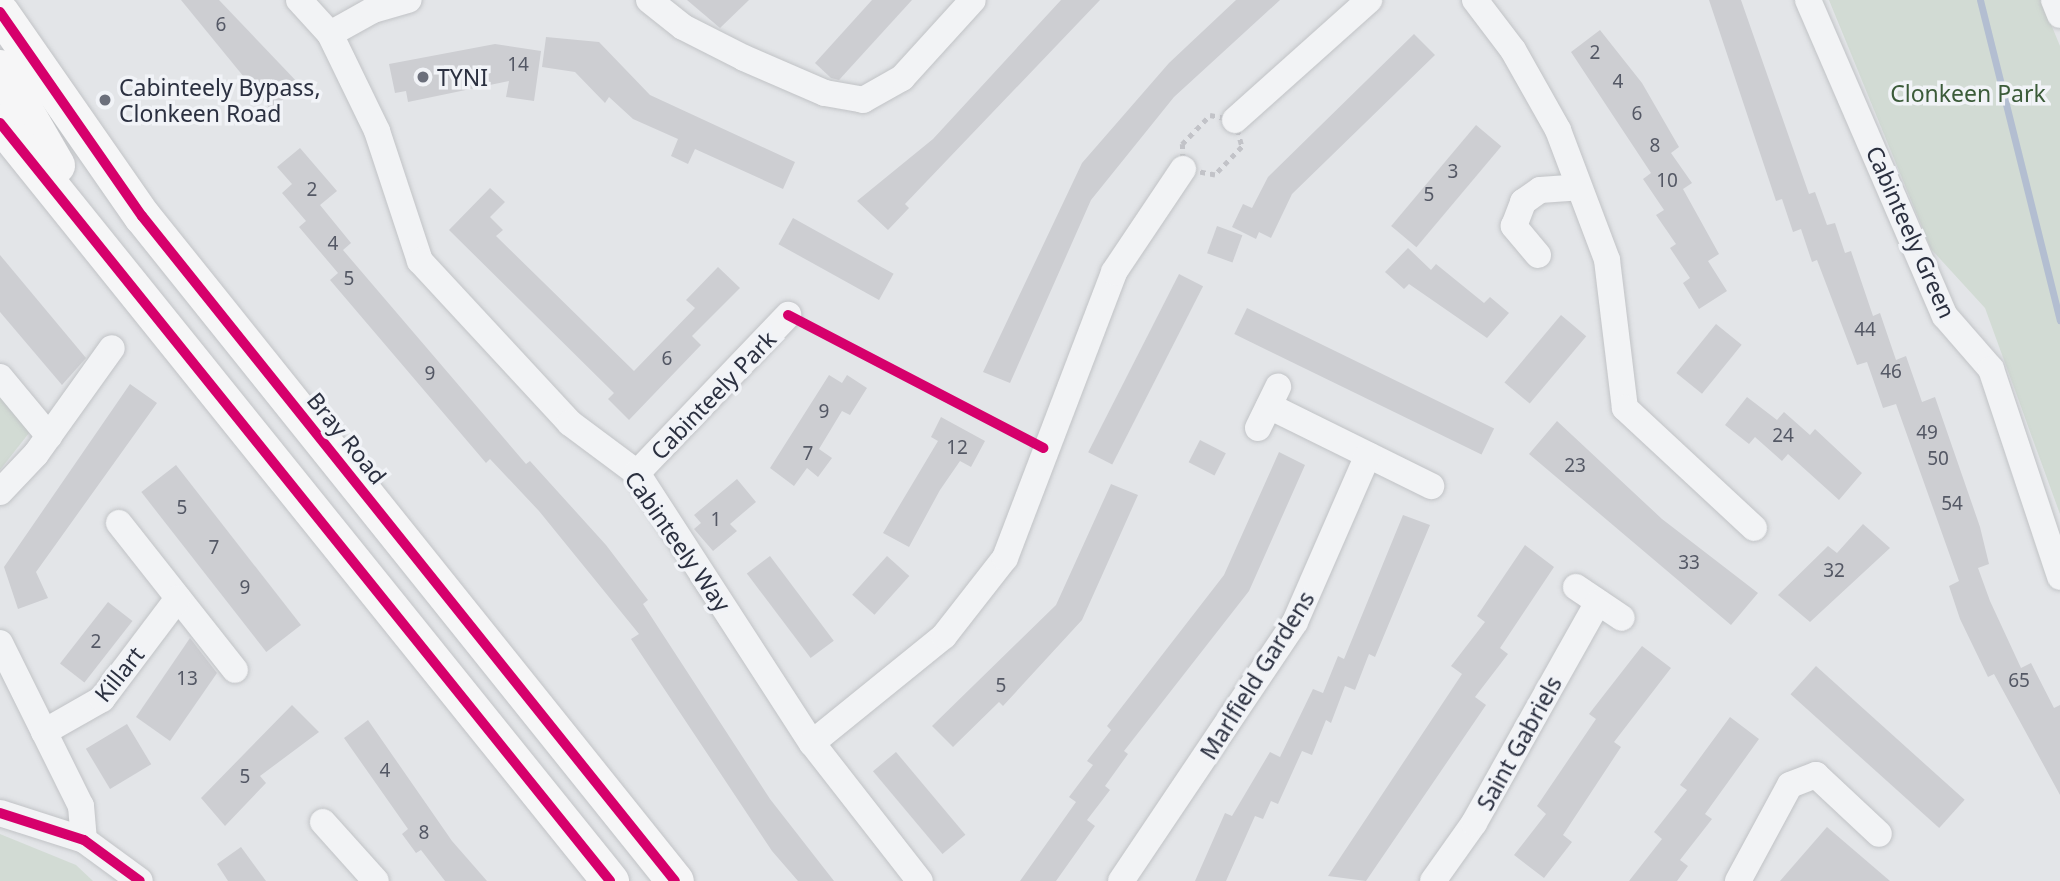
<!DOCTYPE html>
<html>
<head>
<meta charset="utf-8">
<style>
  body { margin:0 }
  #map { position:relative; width:2060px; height:881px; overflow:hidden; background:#e3e5e8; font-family:"Noto Sans",sans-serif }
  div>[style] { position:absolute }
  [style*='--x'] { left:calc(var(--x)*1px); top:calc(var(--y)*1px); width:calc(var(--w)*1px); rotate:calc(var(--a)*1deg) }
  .green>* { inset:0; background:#d2dbd4 }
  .stream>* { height:7px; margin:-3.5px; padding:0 3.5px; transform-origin:3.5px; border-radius:3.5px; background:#b3bed1 }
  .building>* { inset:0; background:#cdced2; transform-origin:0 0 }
  .path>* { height:4.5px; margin-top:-2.25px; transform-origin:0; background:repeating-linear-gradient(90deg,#c2c3c8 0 5px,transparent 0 10px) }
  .roads { filter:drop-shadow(0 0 2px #c1c3c6) drop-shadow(0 0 2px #c1c3c6) }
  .minor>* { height:26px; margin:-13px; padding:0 13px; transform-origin:13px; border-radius:13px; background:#f2f3f5 }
  .highway>* { height:37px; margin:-18.5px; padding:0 18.5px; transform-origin:18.5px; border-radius:18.5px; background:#f6f6f7 }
  .cycleway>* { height:10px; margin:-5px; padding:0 5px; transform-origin:5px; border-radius:5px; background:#d6006c }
  .dots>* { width:19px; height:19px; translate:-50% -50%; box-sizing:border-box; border:4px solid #f1f3f7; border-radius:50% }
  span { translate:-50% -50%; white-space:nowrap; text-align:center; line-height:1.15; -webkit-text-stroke:7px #f1f3f7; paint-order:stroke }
  .number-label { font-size:19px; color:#545865 }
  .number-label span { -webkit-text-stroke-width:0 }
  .poi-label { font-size:23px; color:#2b3040 }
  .left { translate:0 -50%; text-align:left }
  .park-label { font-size:23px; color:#3b5b39 }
  .street-label { font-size:23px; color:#2b3040 }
</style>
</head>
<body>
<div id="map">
  <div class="green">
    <div style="clip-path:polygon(1829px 0,2041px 0,2060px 46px,2060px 514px,1985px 308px,1931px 249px)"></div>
    <div style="clip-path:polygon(0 387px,29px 433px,0 470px)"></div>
    <div style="clip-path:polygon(0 834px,76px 865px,93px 881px,0 881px)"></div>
  </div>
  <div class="stream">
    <div style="--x:1980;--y:0;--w:330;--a:76"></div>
  </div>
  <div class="building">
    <div style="clip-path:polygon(181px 0,219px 0,300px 85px,271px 110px)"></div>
    <div style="clip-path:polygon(687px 0,749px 0,720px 28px)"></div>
    <div style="clip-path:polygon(872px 0,912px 0,839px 80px,831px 78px,815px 63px)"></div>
    <div style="clip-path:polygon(1061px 0,1100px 0,905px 204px,909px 208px,888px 230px,857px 201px,933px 139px)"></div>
    <div style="clip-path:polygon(1236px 0,1280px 0,1174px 97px,1091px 200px,1010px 383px,983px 372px,1082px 163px,1169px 63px)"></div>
    <div style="clip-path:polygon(1709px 0,1741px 0,1809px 194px,1815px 192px,1827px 225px,1835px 223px,1845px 253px,1851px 251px,1873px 316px,1880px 313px,1896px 360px,1906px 356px,1922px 402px,1935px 397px,1980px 527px,1989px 564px,1978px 568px,1990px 601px,2021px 668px,2031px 663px,2054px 708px,2060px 705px,2060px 795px,1994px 674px,1988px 677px,1960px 619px,1949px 586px,1959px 581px,1896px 404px,1883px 408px,1867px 362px,1857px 365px,1817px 260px,1812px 262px,1801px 229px,1793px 232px,1782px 199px,1776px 201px)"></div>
    <div style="clip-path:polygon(1600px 30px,1642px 83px,1679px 147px,1671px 153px,1692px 183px,1683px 189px,1719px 254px,1708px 261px,1727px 291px,1699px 309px,1683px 283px,1690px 278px,1670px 248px,1676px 244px,1656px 215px,1664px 210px,1643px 179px,1651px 173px,1571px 52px)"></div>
    <div style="clip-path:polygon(1414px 34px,1435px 55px,1292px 194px,1271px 238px,1259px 232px,1256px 239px,1232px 227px,1243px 204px,1252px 208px,1268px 177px)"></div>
    <div style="clip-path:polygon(546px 37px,599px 42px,650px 95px,795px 162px,783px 189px,695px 149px,688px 164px,671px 156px,678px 139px,633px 119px,609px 97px,605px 103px,575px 72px,542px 67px)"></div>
    <div style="clip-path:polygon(495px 44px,541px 51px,534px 101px,506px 97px,509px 81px,408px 102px,406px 91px,395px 93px,389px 64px)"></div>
    <div style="left:1476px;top:125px;width:33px;height:132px;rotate:40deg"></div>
    <div style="clip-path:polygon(300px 148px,337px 191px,320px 205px,351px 243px,343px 250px,526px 464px,530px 461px,606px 545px,648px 600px,643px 604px,770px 799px,834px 881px,798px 881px,772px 851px,631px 639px,639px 634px,539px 511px,490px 459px,486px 463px,330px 280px,338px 273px,299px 227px,306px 221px,282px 193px,292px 184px,277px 167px)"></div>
    <div style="clip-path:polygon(490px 188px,505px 202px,490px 217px,503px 230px,496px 236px,634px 371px,695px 308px,686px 300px,718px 267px,740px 288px,692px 336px,701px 345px,629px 420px,608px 399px,614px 393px,449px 230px)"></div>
    <div style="left:793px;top:218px;width:115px;height:30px;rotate:29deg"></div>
    <div style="left:1217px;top:226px;width:27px;height:29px;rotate:20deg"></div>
    <div style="clip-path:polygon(1408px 248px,1431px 270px,1436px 264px,1484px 303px,1490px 297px,1509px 313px,1487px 338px,1409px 284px,1404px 289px,1385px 272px)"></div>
    <div style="clip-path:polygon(0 255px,86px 358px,62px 385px,0 312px)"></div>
    <div style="left:1179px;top:274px;width:27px;height:200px;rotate:27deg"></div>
    <div style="left:1247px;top:308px;width:275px;height:29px;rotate:26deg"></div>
    <div style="left:1561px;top:315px;width:33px;height:88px;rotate:40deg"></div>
    <div style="left:1716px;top:324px;width:33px;height:63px;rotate:39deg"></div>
    <div style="clip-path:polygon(829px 375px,842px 383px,847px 375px,867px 388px,850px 415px,842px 411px,819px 449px,832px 458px,818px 477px,807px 468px,794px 486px,770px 468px)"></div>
    <div style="clip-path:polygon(130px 384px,157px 403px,36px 572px,48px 598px,18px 609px,4px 567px)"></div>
    <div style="clip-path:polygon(1747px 397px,1777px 420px,1784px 412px,1810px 435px,1815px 429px,1862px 473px,1839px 500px,1788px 454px,1782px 461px,1755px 437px,1749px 444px,1725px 425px)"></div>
    <div style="clip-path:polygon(941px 417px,985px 441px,971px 467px,960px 461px,940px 490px,909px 547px,883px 533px,938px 441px,931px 437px)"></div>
    <div style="clip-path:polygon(1557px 421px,1662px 519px,1758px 593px,1731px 625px,1529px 454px)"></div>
    <div style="left:1200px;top:440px;width:29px;height:25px;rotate:27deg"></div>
    <div style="clip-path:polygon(1279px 452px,1305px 465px,1249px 591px,1124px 751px,1128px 754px,1105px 786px,1110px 790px,1087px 820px,1095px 826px,1056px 881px,1020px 881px,1076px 802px,1069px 797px,1093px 765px,1087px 761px,1111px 730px,1107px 726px,1224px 575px)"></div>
    <div style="left:176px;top:465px;width:203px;height:44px;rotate:52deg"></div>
    <div style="clip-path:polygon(737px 479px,756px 502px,730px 524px,737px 531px,713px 551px,694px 529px,701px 523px,694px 515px)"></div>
    <div style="clip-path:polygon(1111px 484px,1138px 495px,1082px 620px,1003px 706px,999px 702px,953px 747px,932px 726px,1056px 605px)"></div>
    <div style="clip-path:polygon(1403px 515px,1430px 525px,1375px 657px,1369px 654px,1355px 690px,1345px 686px,1331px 723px,1326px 720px,1312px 755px,1302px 751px,1278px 804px,1271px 801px,1263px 819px,1255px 816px,1226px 881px,1195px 881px,1225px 813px,1232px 816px,1270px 752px,1280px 757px,1313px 689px,1323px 693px,1338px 656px,1344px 659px)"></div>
    <div style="clip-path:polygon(1863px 524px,1890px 548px,1810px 622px,1778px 595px,1828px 546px,1837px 553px)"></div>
    <div style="clip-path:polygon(1525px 545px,1554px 567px,1500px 648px,1508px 654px,1475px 697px,1486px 705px,1366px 881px,1328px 876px,1462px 674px,1451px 666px,1485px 622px,1477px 616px)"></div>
    <div style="left:770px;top:556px;width:106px;height:29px;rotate:53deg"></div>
    <div style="left:887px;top:556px;width:30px;height:52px;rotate:42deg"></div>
    <div style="left:108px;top:602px;width:31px;height:78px;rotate:38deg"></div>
    <div style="clip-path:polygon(190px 638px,217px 673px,170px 741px,136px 717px)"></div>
    <div style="clip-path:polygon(1642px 646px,1671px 668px,1614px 742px,1621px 747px,1563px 835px,1572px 842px,1544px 878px,1514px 855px,1546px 814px,1537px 806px,1596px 719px,1589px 714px)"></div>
    <div style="left:1816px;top:666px;width:200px;height:38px;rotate:42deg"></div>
    <div style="clip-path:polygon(292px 705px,319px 732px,260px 776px,266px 783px,225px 826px,201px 798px)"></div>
    <div style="clip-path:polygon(1730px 717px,1759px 739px,1705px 814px,1712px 819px,1680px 860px,1688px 866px,1677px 881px,1629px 881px,1662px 839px,1654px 832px,1687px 790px,1680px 785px)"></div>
    <div style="clip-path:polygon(368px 720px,452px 841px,487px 881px,445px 881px,421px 850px,416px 853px,402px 834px,408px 829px,344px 738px)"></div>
    <div style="left:127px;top:724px;width:47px;height:48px;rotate:59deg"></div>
    <div style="left:896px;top:752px;width:108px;height:30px;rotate:50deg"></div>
    <div style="clip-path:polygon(1827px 827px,1890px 881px,1780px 881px)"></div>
    <div style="clip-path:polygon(241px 847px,266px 881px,228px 881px,217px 864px)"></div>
  </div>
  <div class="path">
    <div style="--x:1210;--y:115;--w:25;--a:11"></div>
    <div style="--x:1235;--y:120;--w:28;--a:75"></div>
    <div style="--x:1242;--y:147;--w:39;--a:134"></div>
    <div style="--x:1215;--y:175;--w:33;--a:-169"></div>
    <div style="--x:1183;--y:169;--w:25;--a:-92"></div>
    <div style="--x:1182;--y:144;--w:40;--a:-46"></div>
  </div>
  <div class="roads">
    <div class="minor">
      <div style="--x:299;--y:0;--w:46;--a:47.6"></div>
      <div style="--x:330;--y:34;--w:108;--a:64.1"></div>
      <div style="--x:377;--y:131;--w:137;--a:71.7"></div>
      <div style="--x:420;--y:261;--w:221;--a:47.2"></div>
      <div style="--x:570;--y:423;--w:84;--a:36.7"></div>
      <div style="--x:637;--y:473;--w:322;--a:57.1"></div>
      <div style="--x:812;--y:743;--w:175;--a:52"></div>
      <div style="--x:649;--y:0;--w:43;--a:38.5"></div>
      <div style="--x:683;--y:27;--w:68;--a:26.9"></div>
      <div style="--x:744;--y:58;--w:88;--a:23.4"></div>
      <div style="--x:825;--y:93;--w:39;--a:10"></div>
      <div style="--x:863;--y:100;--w:45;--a:-29.4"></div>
      <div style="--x:902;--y:78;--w:105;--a:-47.7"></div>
      <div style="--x:1475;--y:0;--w:63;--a:52.8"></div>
      <div style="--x:1513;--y:50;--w:92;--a:60.6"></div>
      <div style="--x:1558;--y:130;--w:139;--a:69.3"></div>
      <div style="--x:1607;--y:260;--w:149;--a:83.1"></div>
      <div style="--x:1625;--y:408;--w:176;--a:42.9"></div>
      <div style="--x:1808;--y:0;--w:344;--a:66.6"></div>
      <div style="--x:1945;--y:316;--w:70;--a:49"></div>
      <div style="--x:1991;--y:369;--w:219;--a:71.6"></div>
      <div style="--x:2054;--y:0;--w:16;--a:68"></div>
      <div style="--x:330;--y:34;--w:49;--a:-29.2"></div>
      <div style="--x:373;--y:10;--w:37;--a:-16"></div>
      <div style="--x:1235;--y:120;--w:180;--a:-41.8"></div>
      <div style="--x:1538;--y:255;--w:38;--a:-130"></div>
      <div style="--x:1514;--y:226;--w:26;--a:-69"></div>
      <div style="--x:1523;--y:202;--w:21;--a:-35"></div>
      <div style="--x:1540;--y:190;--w:39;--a:-4"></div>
      <div style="--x:0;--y:377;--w:77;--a:50.3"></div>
      <div style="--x:1269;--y:406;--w:181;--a:26.3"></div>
      <div style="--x:1258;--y:428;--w:46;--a:-64"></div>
      <div style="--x:637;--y:473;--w:219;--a:-46.3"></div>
      <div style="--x:0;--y:492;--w:52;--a:-46.5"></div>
      <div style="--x:36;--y:454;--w:130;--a:-54.4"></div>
      <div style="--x:119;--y:523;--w:187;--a:51.7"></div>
      <div style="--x:1576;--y:587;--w:55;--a:34"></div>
      <div style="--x:0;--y:643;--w:182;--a:63.6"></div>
      <div style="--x:81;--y:806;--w:34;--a:85"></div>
      <div style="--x:44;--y:732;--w:67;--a:-29.6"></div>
      <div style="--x:102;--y:699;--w:126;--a:-53"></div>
      <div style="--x:812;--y:743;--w:170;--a:-39"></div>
      <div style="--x:944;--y:636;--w:99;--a:-52"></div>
      <div style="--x:1005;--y:558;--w:306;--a:-69.1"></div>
      <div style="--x:1114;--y:272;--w:124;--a:-56.2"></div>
      <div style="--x:0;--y:813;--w:88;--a:17.8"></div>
      <div style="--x:84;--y:840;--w:69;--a:36.2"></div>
      <div style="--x:323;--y:822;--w:79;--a:48.1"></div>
      <div style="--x:1121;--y:881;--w:312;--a:-56.1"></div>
      <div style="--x:1295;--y:622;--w:182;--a:-66.4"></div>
      <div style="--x:1433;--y:881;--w:71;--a:-54.7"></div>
      <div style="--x:1474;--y:823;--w:253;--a:-60.7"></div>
      <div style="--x:1738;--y:881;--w:109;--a:-61.6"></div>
      <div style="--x:1790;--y:785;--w:28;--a:-21"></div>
      <div style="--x:1816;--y:775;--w:86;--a:43.1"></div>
    </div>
    <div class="highway">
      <div style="--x:0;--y:12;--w:249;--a:55.2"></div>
      <div style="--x:142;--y:216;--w:852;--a:51.29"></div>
      <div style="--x:0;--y:68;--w:112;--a:60"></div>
      <div style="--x:0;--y:123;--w:973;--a:51.17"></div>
    </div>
  </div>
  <div class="cycleway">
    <div style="--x:0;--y:12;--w:249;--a:55.2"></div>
    <div style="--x:142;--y:216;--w:852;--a:51.29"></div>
    <div style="--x:0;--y:123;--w:973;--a:51.17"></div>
    <div style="--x:788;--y:315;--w:288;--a:27.5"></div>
    <div style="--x:0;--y:813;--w:88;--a:17.8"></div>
    <div style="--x:84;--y:840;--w:69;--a:36.2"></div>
  </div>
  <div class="dots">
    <div style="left:423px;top:77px;background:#6b6f7b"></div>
    <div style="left:105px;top:100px;background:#6b6f7b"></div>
  </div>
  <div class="number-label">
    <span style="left:221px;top:25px">6</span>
    <span style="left:1595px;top:53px">2</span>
    <span style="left:518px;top:65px">14</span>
    <span style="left:1618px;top:82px">4</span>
    <span style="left:1637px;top:114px">6</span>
    <span style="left:1655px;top:146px">8</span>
    <span style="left:1453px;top:172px">3</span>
    <span style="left:1667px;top:181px">10</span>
    <span style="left:312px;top:190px">2</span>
    <span style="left:1429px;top:195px">5</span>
    <span style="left:333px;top:244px">4</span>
    <span style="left:349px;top:279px">5</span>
    <span style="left:1865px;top:330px">44</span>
    <span style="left:667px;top:359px">6</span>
    <span style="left:1891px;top:372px">46</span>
    <span style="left:430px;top:374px">9</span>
    <span style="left:824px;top:412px">9</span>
    <span style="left:1927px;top:433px">49</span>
    <span style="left:1783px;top:436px">24</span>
    <span style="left:957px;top:448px">12</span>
    <span style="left:808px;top:454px">7</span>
    <span style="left:1938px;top:459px">50</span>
    <span style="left:1575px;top:466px">23</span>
    <span style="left:1952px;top:504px">54</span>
    <span style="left:182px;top:508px">5</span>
    <span style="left:716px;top:520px">1</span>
    <span style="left:214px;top:548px">7</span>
    <span style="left:1689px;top:563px">33</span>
    <span style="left:1834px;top:571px">32</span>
    <span style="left:245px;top:588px">9</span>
    <span style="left:96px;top:642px">2</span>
    <span style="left:187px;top:679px">13</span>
    <span style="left:2019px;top:681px">65</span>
    <span style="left:1001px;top:686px">5</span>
    <span style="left:385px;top:771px">4</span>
    <span style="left:245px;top:777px">5</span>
    <span style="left:424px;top:833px">8</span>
  </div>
  <div class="poi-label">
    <span class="left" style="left:437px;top:77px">TYNI</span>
    <span class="left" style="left:119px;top:100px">Cabinteely Bypass,<br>Clonkeen Road</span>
  </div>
  <div class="park-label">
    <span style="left:1968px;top:93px">Clonkeen Park</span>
  </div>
  <div class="street-label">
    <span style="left:1911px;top:232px;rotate:66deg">Cabinteely Green</span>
    <span style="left:713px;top:395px;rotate:-46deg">Cabinteely Park</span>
    <span style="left:347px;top:438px;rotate:51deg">Bray Road</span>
    <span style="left:678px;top:541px;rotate:55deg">Cabinteely Way</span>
    <span style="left:119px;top:674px;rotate:-51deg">Killart</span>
    <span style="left:1257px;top:675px;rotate:-58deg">Marlfield Gardens</span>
    <span style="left:1519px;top:743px;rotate:-61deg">Saint Gabriels</span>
  </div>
</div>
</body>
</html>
